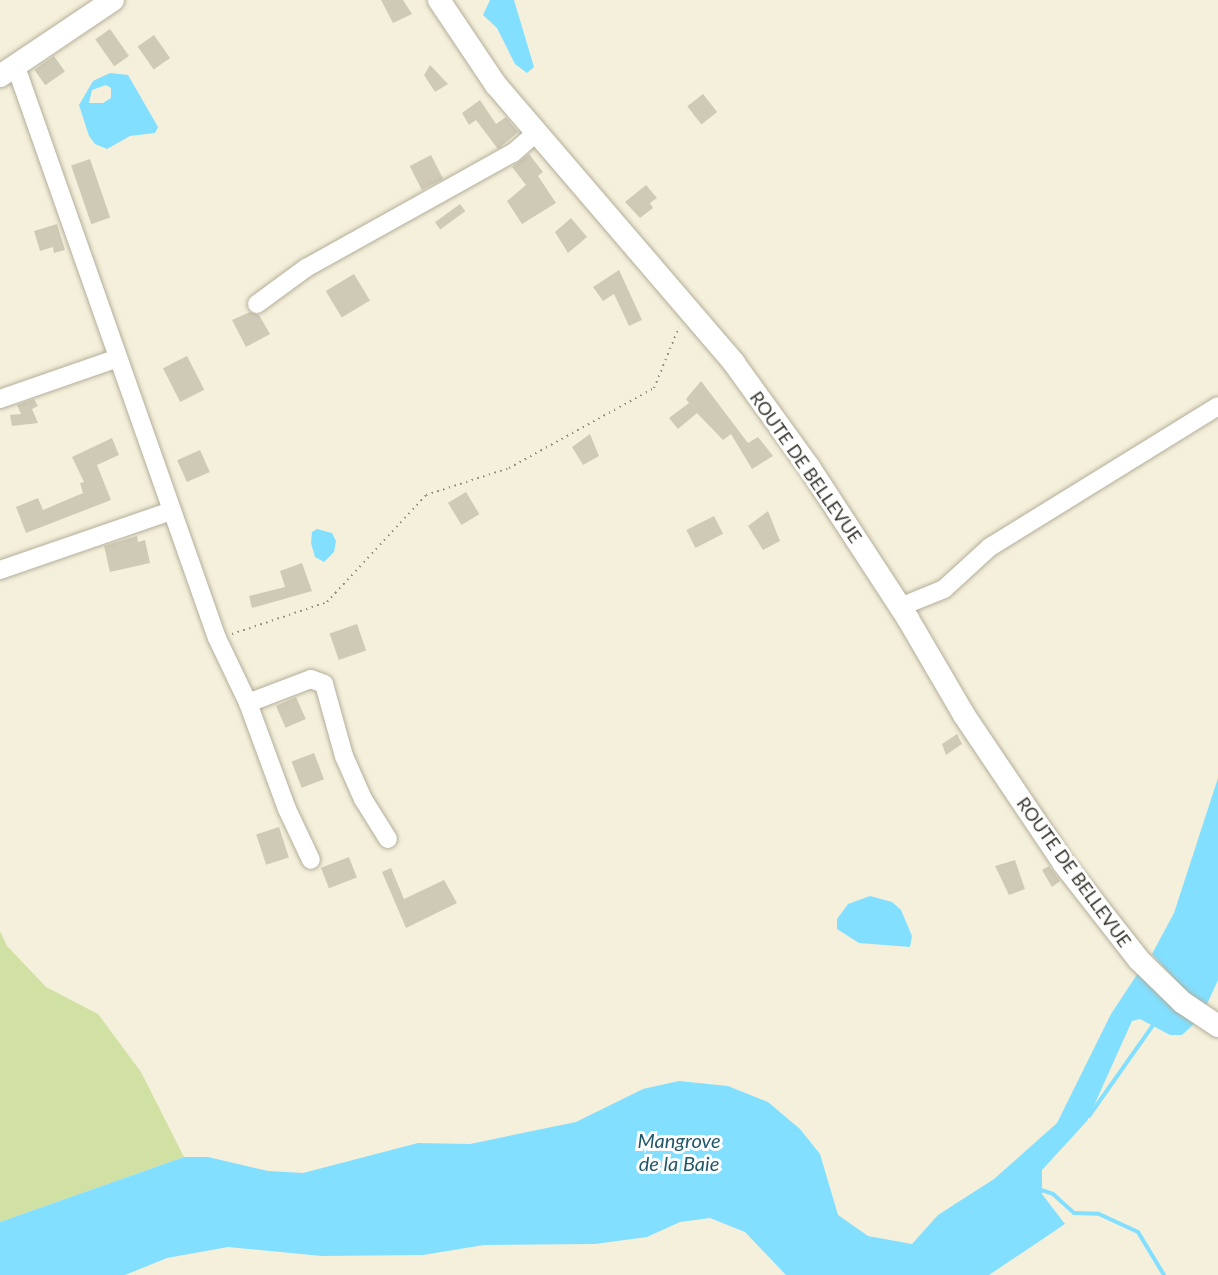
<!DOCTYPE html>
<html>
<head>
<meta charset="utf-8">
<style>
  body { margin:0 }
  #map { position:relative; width:1218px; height:1275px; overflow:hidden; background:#f5f0db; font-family:Lato,sans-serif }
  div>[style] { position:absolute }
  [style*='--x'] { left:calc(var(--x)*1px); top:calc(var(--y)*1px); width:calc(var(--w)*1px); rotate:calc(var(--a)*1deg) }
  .green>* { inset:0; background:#d0e1a3 }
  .water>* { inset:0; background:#82dfff }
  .stream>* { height:4px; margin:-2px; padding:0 2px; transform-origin:2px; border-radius:2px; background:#82dfff }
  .building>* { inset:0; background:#cfcab6; transform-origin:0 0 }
  .path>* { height:2px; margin-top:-1px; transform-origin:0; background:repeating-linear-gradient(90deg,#939082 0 1.5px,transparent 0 6px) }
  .roads { filter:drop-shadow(0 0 2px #b3ae9b) drop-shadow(0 0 2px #b3ae9b) }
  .minor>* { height:18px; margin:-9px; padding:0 9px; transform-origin:9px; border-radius:9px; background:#fff }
  .major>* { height:22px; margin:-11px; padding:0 11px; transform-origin:11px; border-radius:11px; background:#fff }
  span { translate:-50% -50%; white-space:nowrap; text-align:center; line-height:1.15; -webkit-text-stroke:6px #fff; paint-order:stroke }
  .street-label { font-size:18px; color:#38362e }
  .water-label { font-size:20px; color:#225768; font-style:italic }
</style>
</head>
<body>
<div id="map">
  <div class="green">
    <div style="clip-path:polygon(0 931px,7px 946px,46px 987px,98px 1014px,141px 1072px,184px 1157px,0 1222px)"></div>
  </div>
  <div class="water">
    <div style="clip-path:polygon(490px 0,514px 0,534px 67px,527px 73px,515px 64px,497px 28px,483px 15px)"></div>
    <div style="clip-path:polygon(evenodd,110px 73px,128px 75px,158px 127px,155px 133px,130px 136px,107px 149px,95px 144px,89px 136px,79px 105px,93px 81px,110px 73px,106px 85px,111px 88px,111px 98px,103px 103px,89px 103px,92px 90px,106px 85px)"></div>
    <div style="clip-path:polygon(317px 529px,332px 533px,336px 541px,334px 552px,324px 562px,315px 557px,311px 543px,312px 532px)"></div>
    <div style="clip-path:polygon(1218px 778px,1218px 980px,1208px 1002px,1196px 1022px,1182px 1035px,1170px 1035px,1140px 1019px,1132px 1021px,1087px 1121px,1042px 1170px,1042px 1194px,1065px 1224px,989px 1275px,786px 1275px,745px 1232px,710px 1218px,680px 1222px,647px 1237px,595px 1244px,484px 1245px,423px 1255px,322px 1256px,228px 1247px,167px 1258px,125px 1275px,0 1275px,0 1222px,184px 1157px,208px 1157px,268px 1171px,303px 1173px,418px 1143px,470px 1144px,576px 1122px,643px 1089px,679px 1081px,728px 1086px,768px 1102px,800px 1129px,820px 1154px,838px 1215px,868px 1236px,912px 1244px,938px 1215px,994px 1179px,1057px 1123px,1111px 1014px,1138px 973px,1181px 986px,1152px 954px,1174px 913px)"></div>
    <div style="clip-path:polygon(870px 896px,892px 902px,901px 910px,912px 936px,910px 947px,859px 943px,837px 929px,837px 919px,848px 904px)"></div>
  </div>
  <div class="stream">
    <div style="--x:1089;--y:1116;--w:113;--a:-54.8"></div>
    <div style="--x:1035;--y:1188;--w:19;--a:18"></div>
    <div style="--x:1053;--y:1194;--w:28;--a:42"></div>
    <div style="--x:1074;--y:1213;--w:25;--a:2"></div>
    <div style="--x:1099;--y:1214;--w:43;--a:24.8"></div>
    <div style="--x:1138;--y:1232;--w:50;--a:58.8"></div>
  </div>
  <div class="building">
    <div style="clip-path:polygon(381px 0,403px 0,412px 14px,393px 23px)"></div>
    <div style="left:110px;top:29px;width:33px;height:18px;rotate:55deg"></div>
    <div style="left:154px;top:35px;width:28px;height:20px;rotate:55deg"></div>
    <div style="left:54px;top:56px;width:19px;height:24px;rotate:55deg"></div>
    <div style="clip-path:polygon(430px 65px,448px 84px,435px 92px,424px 75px)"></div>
    <div style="left:703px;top:94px;width:23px;height:20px;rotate:52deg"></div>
    <div style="clip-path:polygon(480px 100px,496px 124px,506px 117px,518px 132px,498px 149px,476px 120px,469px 125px,462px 113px)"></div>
    <div style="clip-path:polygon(529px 154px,543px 172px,538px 176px,556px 203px,522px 224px,507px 201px,526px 185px,512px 167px)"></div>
    <div style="left:431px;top:155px;width:27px;height:24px;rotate:63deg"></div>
    <div style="left:90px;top:159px;width:62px;height:20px;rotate:71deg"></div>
    <div style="clip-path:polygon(646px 185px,657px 198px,650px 203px,653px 208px,640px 218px,625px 202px)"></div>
    <div style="left:460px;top:204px;width:9px;height:31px;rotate:54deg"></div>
    <div style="clip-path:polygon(571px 218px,587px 237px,568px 253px,555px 232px)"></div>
    <div style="clip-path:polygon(57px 224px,65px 250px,54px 253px,53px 247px,40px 251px,34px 231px)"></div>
    <div style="clip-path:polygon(619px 270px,642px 320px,629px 326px,614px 294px,603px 301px,593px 287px)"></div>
    <div style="left:354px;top:274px;width:31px;height:33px;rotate:59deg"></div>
    <div style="clip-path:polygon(250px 312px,259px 315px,270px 334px,246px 347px,232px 320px)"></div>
    <div style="left:187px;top:356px;width:38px;height:27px;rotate:63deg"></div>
    <div style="clip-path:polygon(701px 381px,748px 443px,758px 437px,773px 456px,752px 469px,731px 434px,723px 440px,697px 413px,678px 429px,669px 418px,689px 403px,686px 399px)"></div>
    <div style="clip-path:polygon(34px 399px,38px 406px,32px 409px,38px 423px,12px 426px,10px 415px,21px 414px,17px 405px)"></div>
    <div style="clip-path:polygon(590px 434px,599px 456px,583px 465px,572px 447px)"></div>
    <div style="clip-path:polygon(112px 438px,119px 455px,97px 465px,111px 500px,26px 533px,16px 507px,38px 498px,43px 510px,83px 493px,80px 483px,84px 482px,72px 457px)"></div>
    <div style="left:200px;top:450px;width:24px;height:25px;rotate:66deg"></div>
    <div style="left:466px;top:492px;width:26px;height:21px;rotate:59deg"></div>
    <div style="clip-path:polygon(768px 511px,780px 541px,763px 550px,748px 526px)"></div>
    <div style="left:714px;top:516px;width:20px;height:31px;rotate:63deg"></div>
    <div style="clip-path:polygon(137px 536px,138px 542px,145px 540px,150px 563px,110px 572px,104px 546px)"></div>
    <div style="clip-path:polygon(302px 563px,312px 591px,252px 608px,249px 596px,285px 587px,280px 571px)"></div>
    <div style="left:357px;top:624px;width:28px;height:29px;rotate:71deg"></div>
    <div style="left:296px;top:697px;width:24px;height:22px;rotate:66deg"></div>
    <div style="clip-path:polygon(957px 734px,962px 744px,946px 755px,942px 744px)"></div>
    <div style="left:314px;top:753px;width:28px;height:24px;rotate:69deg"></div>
    <div style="left:279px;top:827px;width:32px;height:24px;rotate:72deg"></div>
    <div style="left:349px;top:857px;width:22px;height:30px;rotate:69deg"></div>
    <div style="clip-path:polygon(1015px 860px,1025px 889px,1009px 895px,995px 866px)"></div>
    <div style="clip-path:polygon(1049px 866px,1060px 881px,1052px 887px,1042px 870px)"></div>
    <div style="clip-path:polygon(391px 868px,404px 899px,444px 880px,457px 903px,406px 928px,382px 872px)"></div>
  </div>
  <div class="path">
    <div style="--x:232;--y:634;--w:100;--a:-18.6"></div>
    <div style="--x:327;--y:602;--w:146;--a:-47.2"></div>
    <div style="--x:426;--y:495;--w:87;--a:-18"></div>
    <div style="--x:509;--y:468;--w:166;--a:-28.9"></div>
    <div style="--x:654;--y:388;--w:66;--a:-67.7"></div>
  </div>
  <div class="roads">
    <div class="minor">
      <div style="--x:16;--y:67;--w:605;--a:70.61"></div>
      <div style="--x:217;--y:638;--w:72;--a:64.5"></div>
      <div style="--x:248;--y:703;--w:113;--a:69.8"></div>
      <div style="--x:287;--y:809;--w:56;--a:64.8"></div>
      <div style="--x:257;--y:304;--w:61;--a:-36.3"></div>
      <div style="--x:306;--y:268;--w:237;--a:-29.1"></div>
      <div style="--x:513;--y:153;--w:30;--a:-41"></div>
      <div style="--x:0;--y:399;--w:125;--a:-19.2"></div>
      <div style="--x:0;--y:570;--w:181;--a:-19"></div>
      <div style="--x:900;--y:607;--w:48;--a:-22.2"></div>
      <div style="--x:944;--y:589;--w:62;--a:-42.4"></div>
      <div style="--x:990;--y:547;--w:268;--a:-31.7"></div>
      <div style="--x:248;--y:703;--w:67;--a:-20.9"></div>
      <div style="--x:311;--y:679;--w:14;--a:21"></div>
      <div style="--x:324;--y:684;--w:75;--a:74.5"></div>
      <div style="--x:344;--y:756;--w:47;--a:66.2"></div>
      <div style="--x:363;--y:799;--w:47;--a:58"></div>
    </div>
    <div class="major">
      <div style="--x:439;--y:0;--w:102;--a:56.2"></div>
      <div style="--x:496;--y:85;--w:366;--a:49.4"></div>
      <div style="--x:734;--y:363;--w:128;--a:54.2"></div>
      <div style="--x:809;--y:467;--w:181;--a:56.9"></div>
      <div style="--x:908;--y:619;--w:111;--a:59.7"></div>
      <div style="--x:964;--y:715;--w:179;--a:56.1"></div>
      <div style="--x:1064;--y:864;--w:122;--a:52"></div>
      <div style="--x:1139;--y:960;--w:60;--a:44.3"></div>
      <div style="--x:1182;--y:1002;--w:43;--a:33.7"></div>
      <div style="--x:0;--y:76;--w:136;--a:-33.9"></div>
    </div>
  </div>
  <div class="street-label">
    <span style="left:806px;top:467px;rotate:55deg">ROUTE DE BELLEVUE</span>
    <span style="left:1074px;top:872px;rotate:54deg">ROUTE DE BELLEVUE</span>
  </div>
  <div class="water-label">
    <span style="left:679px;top:1152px">Mangrove<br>de la Baie</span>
  </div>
</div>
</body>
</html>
